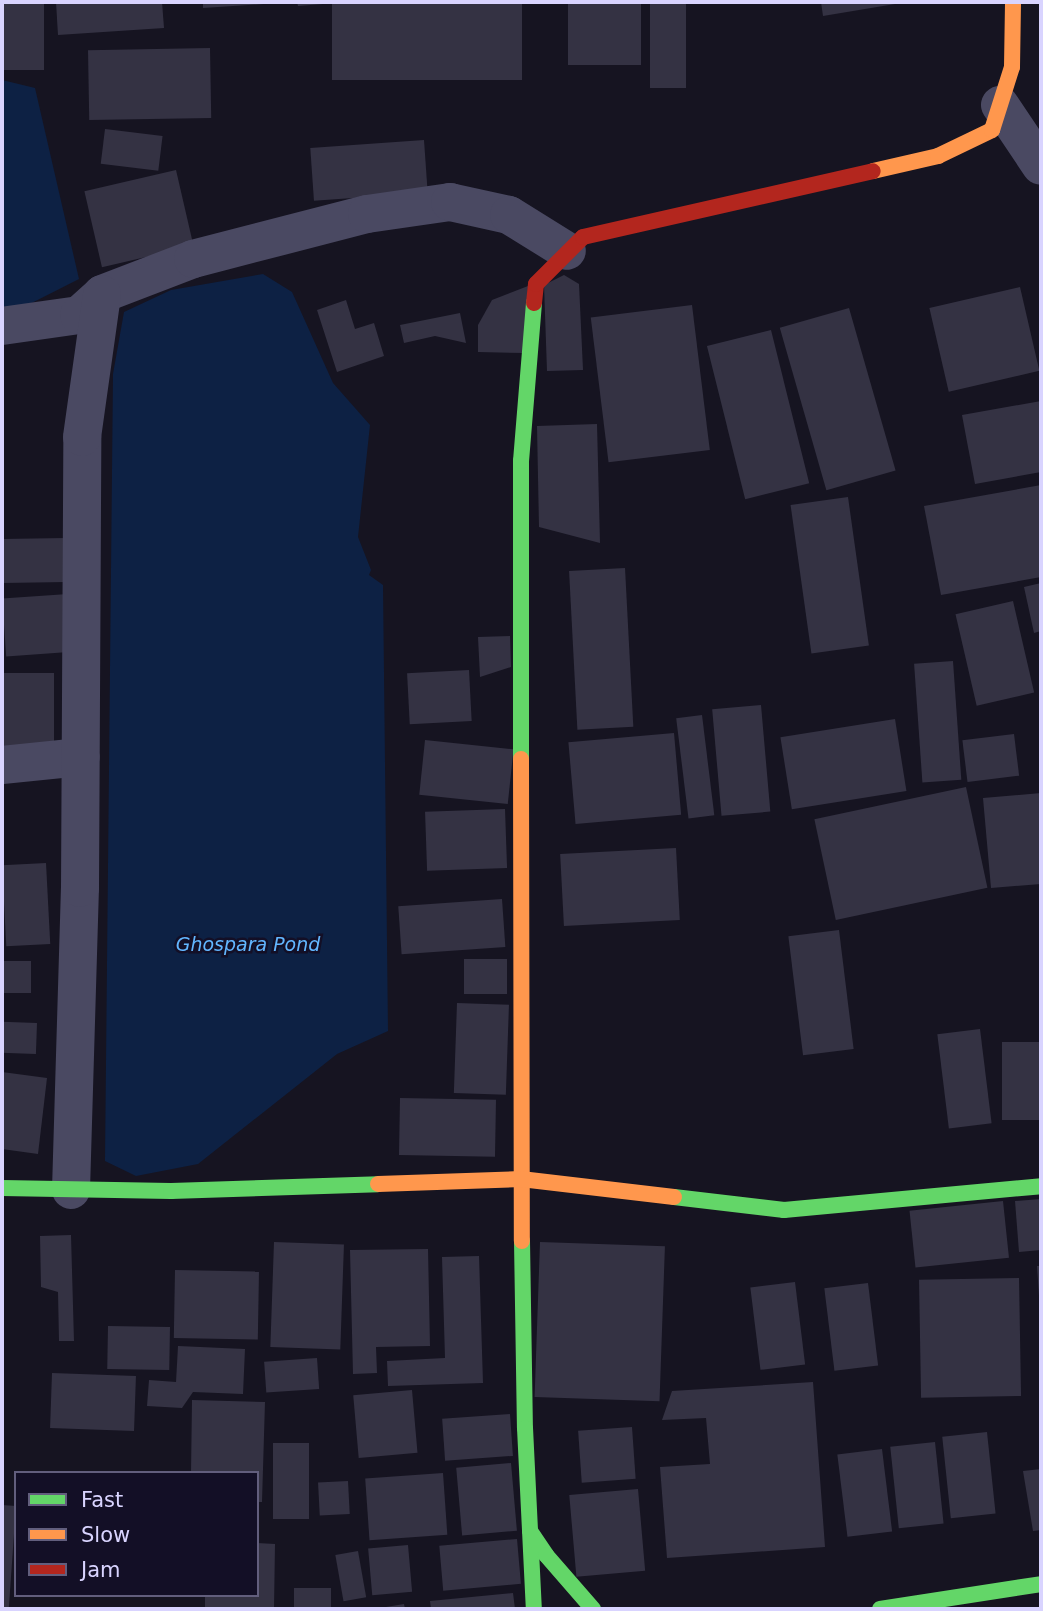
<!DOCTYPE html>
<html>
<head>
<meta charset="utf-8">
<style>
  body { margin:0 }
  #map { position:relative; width:1043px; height:1611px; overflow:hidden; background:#161421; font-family:"DejaVu Sans",sans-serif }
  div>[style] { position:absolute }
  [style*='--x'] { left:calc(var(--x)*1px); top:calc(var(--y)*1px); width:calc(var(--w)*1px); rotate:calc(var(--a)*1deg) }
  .water>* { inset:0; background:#0d2144 }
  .building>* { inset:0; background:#343243; transform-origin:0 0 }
  .street>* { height:38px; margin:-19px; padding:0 19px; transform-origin:19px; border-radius:19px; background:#4a4962 }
  .fast>* { height:16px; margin:-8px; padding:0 8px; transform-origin:8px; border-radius:8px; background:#63d668 }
  .slow>* { height:16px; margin:-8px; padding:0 8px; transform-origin:8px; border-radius:8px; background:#ff974d }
  .jam>* { height:16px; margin:-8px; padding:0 8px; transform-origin:8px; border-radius:8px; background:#b3261e }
  span { translate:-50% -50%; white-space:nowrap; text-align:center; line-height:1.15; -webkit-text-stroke:5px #130f26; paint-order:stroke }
  .water-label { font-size:19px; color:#62b6ff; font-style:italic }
  .frame { position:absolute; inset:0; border:4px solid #d9d4ff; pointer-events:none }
  .legend { position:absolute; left:14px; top:1471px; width:245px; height:126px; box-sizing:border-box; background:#130f26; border:2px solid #625e7d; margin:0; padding:9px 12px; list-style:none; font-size:21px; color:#d9d4ff }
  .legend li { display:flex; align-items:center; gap:14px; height:35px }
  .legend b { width:35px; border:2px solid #625e7d }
</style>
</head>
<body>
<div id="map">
  <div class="water">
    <div style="clip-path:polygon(2px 80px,35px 88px,79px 279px,2px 318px)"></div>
    <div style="clip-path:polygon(263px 274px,292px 292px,333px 383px,370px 425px,358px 537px,371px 570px,369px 575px,383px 585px,388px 1031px,337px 1054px,198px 1164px,136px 1176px,105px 1161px,113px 374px,124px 312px,171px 290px)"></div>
  </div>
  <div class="building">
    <div style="left:2px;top:2px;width:42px;height:68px"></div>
    <div style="clip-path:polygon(56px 2px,162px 2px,164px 28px,58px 35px)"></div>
    <div style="clip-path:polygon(203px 2px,264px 2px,264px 4px,203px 8px)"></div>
    <div style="clip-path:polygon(297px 2px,323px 2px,323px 4px,298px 6px)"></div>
    <div style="left:332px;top:2px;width:190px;height:78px"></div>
    <div style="left:568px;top:2px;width:73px;height:63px"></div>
    <div style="left:650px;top:2px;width:36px;height:86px"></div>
    <div style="clip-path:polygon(821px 2px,900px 2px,901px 3px,823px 16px)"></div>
    <div style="left:210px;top:48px;width:70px;height:122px;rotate:89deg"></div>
    <div style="left:105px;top:129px;width:58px;height:35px;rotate:7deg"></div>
    <div style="left:424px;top:140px;width:53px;height:114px;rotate:86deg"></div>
    <div style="left:176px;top:170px;width:78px;height:94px;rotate:77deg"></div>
    <div style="clip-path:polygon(564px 275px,579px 284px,583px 370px,547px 371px,544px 285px)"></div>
    <div style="clip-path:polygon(528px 286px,526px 353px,478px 352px,478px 325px,492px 300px)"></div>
    <div style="left:1020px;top:287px;width:86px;height:93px;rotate:77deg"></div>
    <div style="clip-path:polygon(346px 300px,355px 329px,374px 323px,384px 356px,337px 372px,317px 310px)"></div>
    <div style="left:692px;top:305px;width:146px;height:102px;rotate:83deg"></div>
    <div style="left:849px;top:308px;width:169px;height:72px;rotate:74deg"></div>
    <div style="clip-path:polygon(460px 313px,466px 343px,435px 336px,404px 343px,400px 325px)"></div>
    <div style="left:771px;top:330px;width:158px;height:66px;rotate:76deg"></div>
    <div style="clip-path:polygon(1041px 401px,1041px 472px,975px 484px,962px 415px)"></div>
    <div style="clip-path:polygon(597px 424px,600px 543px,539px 527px,537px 426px)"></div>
    <div style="clip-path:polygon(1041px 485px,1041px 577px,941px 595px,924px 506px)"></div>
    <div style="left:848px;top:497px;width:150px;height:58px;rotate:82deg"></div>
    <div style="left:66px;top:538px;width:44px;height:64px;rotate:89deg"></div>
    <div style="left:625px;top:568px;width:159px;height:56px;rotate:87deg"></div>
    <div style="clip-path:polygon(1041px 583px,1041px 631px,1034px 633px,1024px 587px)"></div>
    <div style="left:68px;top:594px;width:58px;height:66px;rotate:86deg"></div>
    <div style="left:1013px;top:601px;width:94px;height:59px;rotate:77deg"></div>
    <div style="clip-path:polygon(510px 636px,511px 667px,480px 677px,478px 637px)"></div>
    <div style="left:953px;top:661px;width:119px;height:39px;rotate:86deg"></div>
    <div style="left:469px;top:670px;width:51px;height:62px;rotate:87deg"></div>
    <div style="left:2px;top:673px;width:52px;height:79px"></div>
    <div style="left:761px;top:705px;width:107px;height:49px;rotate:85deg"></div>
    <div style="left:702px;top:715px;width:101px;height:26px;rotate:83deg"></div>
    <div style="left:895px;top:719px;width:73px;height:116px;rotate:81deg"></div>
    <div style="left:674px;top:733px;width:82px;height:106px;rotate:85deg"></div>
    <div style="left:1014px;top:734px;width:42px;height:52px;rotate:83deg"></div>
    <div style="left:425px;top:740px;width:89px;height:55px;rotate:6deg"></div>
    <div style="left:966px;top:787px;width:103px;height:155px;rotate:78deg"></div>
    <div style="clip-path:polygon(1041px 793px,1041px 884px,991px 888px,983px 798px)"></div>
    <div style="left:505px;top:809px;width:59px;height:80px;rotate:88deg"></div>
    <div style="left:676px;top:848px;width:72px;height:116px;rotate:87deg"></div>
    <div style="left:46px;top:863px;width:81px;height:44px;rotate:87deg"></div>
    <div style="left:502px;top:899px;width:48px;height:104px;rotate:86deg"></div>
    <div style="left:839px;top:930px;width:120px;height:51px;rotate:83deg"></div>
    <div style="left:464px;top:959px;width:43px;height:35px"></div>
    <div style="left:2px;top:961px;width:29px;height:32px"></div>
    <div style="left:457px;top:1003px;width:52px;height:90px;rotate:2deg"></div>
    <div style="left:37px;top:1023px;width:31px;height:35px;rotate:92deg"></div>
    <div style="left:980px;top:1029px;width:95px;height:43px;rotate:83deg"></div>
    <div style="left:1041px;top:1042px;width:78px;height:39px;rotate:90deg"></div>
    <div style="clip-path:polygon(2px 1072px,47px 1078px,38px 1154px,2px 1149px)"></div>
    <div style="left:400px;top:1098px;width:96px;height:57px;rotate:1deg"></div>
    <div style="clip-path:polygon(1041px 1199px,1041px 1250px,1019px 1252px,1015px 1201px)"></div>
    <div style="left:1003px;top:1201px;width:57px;height:94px;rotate:84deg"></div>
    <div style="clip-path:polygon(71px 1235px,74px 1341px,59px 1341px,58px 1292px,41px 1287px,40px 1236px)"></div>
    <div style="left:274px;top:1242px;width:70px;height:105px;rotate:2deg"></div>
    <div style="left:540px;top:1242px;width:125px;height:155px;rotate:2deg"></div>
    <div style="clip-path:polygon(428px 1249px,430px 1346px,376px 1347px,377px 1373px,353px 1374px,350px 1250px)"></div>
    <div style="clip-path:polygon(479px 1256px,483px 1383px,388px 1386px,387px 1361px,445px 1358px,442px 1257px)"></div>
    <div style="clip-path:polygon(1037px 1266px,1041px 1266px,1041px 1295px,1039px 1296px)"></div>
    <div style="left:175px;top:1270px;width:84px;height:68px;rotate:1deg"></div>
    <div style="left:1019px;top:1278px;width:118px;height:100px;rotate:89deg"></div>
    <div style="left:795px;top:1282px;width:83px;height:45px;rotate:83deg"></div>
    <div style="left:868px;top:1283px;width:83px;height:44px;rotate:83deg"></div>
    <div style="left:108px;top:1326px;width:62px;height:43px;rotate:1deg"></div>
    <div style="clip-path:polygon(178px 1346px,245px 1349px,243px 1394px,193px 1392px,182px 1408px,147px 1406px,149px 1380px,176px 1382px)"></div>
    <div style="left:317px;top:1358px;width:31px;height:53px;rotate:86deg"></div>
    <div style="left:52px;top:1373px;width:84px;height:55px;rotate:2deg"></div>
    <div style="clip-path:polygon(813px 1382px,825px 1547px,667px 1558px,660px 1467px,710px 1464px,706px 1418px,662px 1420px,672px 1391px)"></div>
    <div style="left:412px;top:1390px;width:63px;height:59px;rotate:85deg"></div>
    <div style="clip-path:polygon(192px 1400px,265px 1402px,262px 1502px,257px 1502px,257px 1473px,191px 1473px)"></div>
    <div style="left:510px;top:1414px;width:42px;height:68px;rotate:86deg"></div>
    <div style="left:632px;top:1427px;width:52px;height:54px;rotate:86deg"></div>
    <div style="left:987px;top:1432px;width:82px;height:45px;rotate:84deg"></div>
    <div style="left:935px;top:1442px;width:82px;height:45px;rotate:84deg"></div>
    <div style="left:273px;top:1443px;width:36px;height:76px"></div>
    <div style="left:882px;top:1449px;width:83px;height:45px;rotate:83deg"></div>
    <div style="left:511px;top:1463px;width:68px;height:55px;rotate:85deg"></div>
    <div style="clip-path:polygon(1041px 1469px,1041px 1530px,1033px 1531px,1023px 1471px)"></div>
    <div style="left:443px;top:1473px;width:62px;height:78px;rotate:86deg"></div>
    <div style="left:348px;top:1481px;width:33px;height:30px;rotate:87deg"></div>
    <div style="left:638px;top:1489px;width:82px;height:69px;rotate:85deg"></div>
    <div style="left:2px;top:1505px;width:14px;height:104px;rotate:4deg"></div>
    <div style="left:517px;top:1539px;width:45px;height:78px;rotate:85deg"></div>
    <div style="clip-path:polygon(257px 1543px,275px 1544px,274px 1609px,205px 1609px,205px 1595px,257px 1595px)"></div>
    <div style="left:408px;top:1545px;width:47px;height:40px;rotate:85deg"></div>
    <div style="left:358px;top:1551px;width:47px;height:23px;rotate:80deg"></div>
    <div style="left:294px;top:1588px;width:37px;height:21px"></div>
    <div style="clip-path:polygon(513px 1593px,515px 1609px,431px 1609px,430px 1601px)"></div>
    <div style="clip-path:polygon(404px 1604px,405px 1609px,381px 1609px,380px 1608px)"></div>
  </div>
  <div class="street">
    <div style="--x:1000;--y:105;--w:73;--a:56.1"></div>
    <div style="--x:2;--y:326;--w:78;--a:-8.1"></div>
    <div style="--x:79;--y:315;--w:31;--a:-42"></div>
    <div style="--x:102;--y:294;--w:97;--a:-21"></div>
    <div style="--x:193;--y:259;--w:180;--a:-14.5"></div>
    <div style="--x:367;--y:214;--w:84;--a:-8.2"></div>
    <div style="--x:450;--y:202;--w:60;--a:12.4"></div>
    <div style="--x:509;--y:215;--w:68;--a:31.8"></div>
    <div style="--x:2;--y:765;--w:79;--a:-5.8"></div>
    <div style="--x:71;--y:1190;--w:302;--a:-88.3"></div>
    <div style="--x:80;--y:888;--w:451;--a:-89.7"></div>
    <div style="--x:82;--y:437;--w:144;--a:-82"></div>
  </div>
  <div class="fast">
    <div style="--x:521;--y:759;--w:298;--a:-90"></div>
    <div style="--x:521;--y:461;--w:159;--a:-85.3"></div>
    <div style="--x:2;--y:1188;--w:169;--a:1"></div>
    <div style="--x:171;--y:1191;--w:207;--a:-1.9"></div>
    <div style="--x:674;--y:1197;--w:111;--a:6.7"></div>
    <div style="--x:784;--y:1210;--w:258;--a:-5.3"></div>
    <div style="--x:522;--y:1241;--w:187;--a:89.1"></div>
    <div style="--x:525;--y:1428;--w:181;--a:87.2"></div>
    <div style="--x:530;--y:1531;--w:29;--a:56"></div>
    <div style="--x:546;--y:1555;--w:72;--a:49"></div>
    <div style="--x:880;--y:1609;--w:163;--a:-8.8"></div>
  </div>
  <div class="slow">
    <div style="--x:873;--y:171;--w:67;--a:-13"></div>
    <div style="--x:938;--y:156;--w:60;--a:-25.7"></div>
    <div style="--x:992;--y:130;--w:66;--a:-72.4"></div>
    <div style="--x:1012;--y:67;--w:65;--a:-89.1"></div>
    <div style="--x:521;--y:759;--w:482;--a:89.9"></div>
    <div style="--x:378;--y:1184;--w:143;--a:-2"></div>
    <div style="--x:521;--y:1179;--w:154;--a:6.7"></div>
  </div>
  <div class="jam">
    <div style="--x:534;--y:303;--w:19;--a:-84"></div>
    <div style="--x:536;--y:284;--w:66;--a:-45"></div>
    <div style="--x:583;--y:237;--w:297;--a:-12.8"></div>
  </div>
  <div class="water-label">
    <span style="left:248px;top:945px">Ghospara Pond</span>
  </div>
  <div class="frame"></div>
  <ul class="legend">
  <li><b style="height:9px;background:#63d668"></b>Fast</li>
  <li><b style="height:9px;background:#ff974d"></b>Slow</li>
  <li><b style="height:9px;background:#b3261e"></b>Jam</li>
  </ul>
</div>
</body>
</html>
